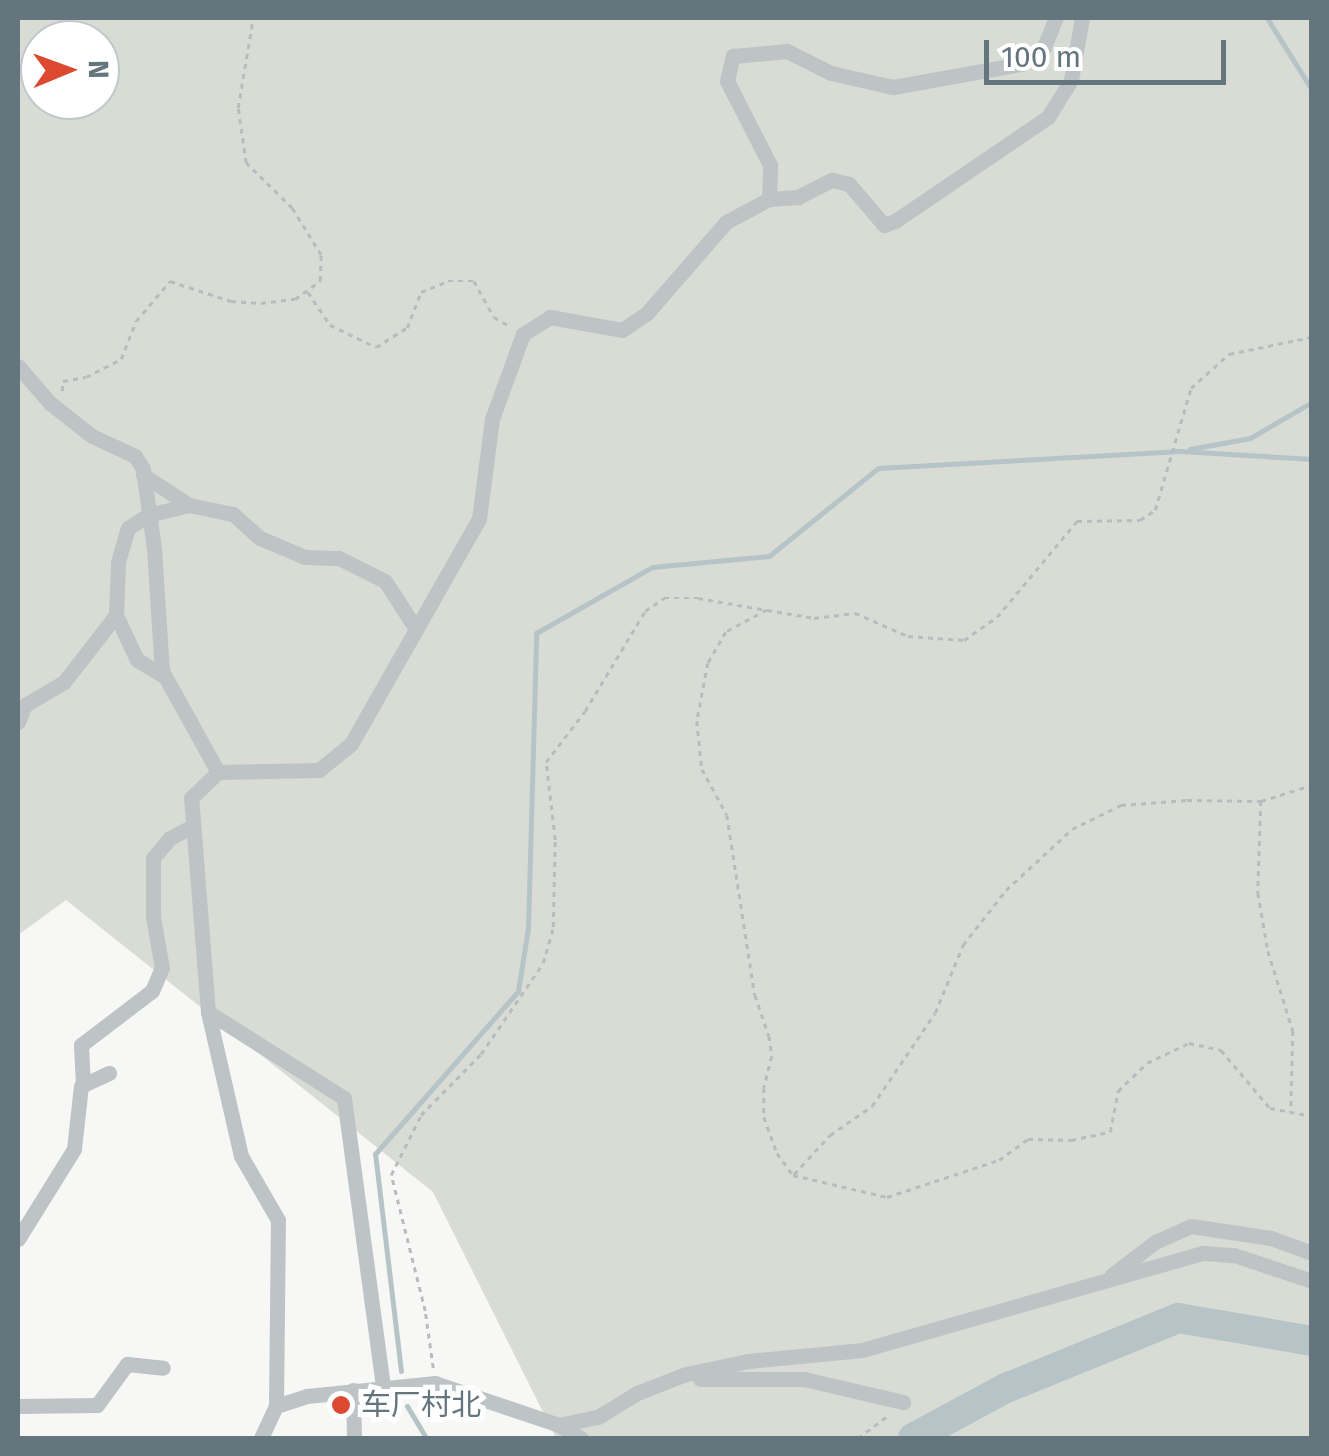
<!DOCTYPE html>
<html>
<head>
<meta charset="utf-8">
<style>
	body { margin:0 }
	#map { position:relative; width:1329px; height:1456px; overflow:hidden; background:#f7f7f5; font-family:"Fira Sans","Noto Sans SC",sans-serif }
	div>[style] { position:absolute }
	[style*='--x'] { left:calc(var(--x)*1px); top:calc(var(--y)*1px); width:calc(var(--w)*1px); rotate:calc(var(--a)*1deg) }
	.green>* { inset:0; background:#d8dcd4 }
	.stream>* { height:5px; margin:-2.5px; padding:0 2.5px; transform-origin:2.5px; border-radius:2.5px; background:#b6c4c7 }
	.river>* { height:30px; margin:-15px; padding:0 15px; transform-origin:15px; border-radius:15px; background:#b6c4c7 }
	.path>* { height:2.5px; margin-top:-1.25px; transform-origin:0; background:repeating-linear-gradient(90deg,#b9bcbe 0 5px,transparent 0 10px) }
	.minor>* { height:15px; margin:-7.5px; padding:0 7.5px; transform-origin:7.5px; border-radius:7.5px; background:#bec3c6 }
	.dots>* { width:28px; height:28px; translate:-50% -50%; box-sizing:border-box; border:5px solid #fff; border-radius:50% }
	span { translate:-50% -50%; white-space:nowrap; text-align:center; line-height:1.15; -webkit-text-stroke:10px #fff; paint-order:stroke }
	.poi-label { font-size:30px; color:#64757e }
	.left { translate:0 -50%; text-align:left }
	.frame { position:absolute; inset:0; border:20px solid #64757e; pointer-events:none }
	.north { position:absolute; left:20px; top:20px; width:100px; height:100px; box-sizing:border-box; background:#fff; border:2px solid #c1c8cb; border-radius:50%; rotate:89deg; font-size:28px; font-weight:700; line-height:40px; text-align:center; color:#64757e }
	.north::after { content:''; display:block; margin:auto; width:35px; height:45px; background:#dc4930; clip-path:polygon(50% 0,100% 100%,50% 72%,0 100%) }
	.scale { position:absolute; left:984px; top:40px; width:242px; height:45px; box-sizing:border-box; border:5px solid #64757e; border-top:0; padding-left:12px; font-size:30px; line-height:35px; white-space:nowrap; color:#64757e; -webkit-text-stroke:8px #fff; paint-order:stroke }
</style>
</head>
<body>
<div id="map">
	<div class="green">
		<i style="clip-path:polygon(evenodd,18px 18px,1311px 18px,1311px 1438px,556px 1438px,433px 1192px,66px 900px,18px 935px,18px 18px,40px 40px,100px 40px,100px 100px,40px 100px,40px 40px)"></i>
	</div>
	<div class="stream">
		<i style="--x:1267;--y:18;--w:85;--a:58"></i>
		<i style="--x:1190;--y:449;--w:61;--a:-10.4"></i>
		<i style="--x:1250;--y:438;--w:72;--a:-30.1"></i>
		<i style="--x:401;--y:1371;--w:219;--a:-96.8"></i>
		<i style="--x:375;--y:1154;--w:217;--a:-48.7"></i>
		<i style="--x:518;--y:991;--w:64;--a:-81"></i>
		<i style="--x:528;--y:928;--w:295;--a:-88.4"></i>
		<i style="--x:536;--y:633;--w:133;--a:-29.6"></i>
		<i style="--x:652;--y:567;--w:118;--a:-5.4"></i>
		<i style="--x:769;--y:556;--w:140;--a:-38.9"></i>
		<i style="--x:878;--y:468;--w:303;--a:-3.2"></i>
		<i style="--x:1181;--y:451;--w:131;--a:3.5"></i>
		<i style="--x:407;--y:1406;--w:37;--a:59"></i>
	</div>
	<div class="river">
		<i style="--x:913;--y:1438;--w:106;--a:-28.3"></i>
		<i style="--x:1006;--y:1388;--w:186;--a:-22.1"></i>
		<i style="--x:1178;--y:1318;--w:136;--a:9.7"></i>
	</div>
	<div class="path">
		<i style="--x:308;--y:292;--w:40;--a:56"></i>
		<i style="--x:330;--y:325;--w:51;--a:25.6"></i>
		<i style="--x:376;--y:347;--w:36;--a:-32"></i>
		<i style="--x:407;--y:328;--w:39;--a:-69"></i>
		<i style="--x:421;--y:292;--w:29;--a:-22"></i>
		<i style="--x:448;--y:281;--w:26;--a:0"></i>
		<i style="--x:474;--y:281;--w:41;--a:60.9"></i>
		<i style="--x:494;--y:317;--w:16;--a:30"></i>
		<i style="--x:62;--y:391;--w:10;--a:-84"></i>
		<i style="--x:63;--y:381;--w:23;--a:-10"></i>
		<i style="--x:86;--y:377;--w:39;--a:-27"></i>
		<i style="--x:121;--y:359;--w:41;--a:-68.5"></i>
		<i style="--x:136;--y:321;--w:52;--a:-49.6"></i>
		<i style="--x:170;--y:281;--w:64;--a:18.2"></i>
		<i style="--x:231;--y:301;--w:30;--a:4"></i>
		<i style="--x:261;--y:303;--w:34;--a:-7"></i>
		<i style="--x:295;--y:299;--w:31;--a:-36"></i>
		<i style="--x:320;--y:281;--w:26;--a:-88"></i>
		<i style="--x:321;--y:255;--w:55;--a:-121.7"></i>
		<i style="--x:292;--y:208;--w:64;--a:-135.6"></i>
		<i style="--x:246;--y:163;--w:56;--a:-98.3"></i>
		<i style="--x:238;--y:108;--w:91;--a:-80.5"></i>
		<i style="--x:767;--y:610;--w:47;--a:151.8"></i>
		<i style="--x:726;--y:632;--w:36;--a:120"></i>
		<i style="--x:708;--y:663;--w:59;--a:100.7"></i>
		<i style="--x:697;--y:721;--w:48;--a:84.1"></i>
		<i style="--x:702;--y:769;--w:52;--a:61.5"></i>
		<i style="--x:727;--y:815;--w:182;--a:81.2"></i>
		<i style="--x:755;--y:995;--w:43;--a:71.1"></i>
		<i style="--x:769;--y:1036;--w:20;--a:81"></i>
		<i style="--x:772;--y:1056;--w:33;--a:104"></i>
		<i style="--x:764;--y:1088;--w:29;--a:90"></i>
		<i style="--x:764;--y:1117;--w:38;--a:70"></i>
		<i style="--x:777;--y:1153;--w:27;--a:54"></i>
		<i style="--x:793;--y:1175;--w:97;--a:13.2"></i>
		<i style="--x:887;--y:1197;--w:118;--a:-18.3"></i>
		<i style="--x:999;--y:1160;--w:36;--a:-36"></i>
		<i style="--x:1028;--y:1139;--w:43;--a:1.3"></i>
		<i style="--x:1071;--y:1140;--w:40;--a:-12"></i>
		<i style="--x:1110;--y:1132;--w:42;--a:-79"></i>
		<i style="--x:1118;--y:1091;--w:40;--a:-44"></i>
		<i style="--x:1147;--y:1063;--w:47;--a:-25.5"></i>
		<i style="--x:1189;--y:1043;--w:33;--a:12"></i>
		<i style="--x:1221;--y:1050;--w:76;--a:49.8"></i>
		<i style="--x:1270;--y:1108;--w:43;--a:10.8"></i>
		<i style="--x:1261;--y:801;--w:92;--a:91.9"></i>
		<i style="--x:1258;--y:893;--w:59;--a:80.2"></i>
		<i style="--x:1268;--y:951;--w:84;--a:72.6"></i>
		<i style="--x:1293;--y:1031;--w:81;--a:91.4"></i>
		<i style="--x:794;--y:1174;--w:53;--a:-47.3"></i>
		<i style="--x:830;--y:1135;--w:51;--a:-34.6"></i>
		<i style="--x:872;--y:1106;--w:112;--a:-55.9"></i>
		<i style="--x:935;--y:1013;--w:74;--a:-67.6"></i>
		<i style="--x:963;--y:945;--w:70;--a:-52"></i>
		<i style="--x:1006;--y:890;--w:90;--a:-42.7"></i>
		<i style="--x:1072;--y:829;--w:55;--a:-26.1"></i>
		<i style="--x:1121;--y:805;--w:66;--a:-4.3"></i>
		<i style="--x:1187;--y:800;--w:74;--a:0.8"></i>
		<i style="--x:1261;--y:801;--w:53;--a:-17.4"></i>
		<i style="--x:433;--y:1368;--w:58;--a:-98"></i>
		<i style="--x:425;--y:1311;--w:140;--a:-104"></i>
		<i style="--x:391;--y:1175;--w:67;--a:-63.4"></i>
		<i style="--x:421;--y:1115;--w:86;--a:-45.5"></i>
		<i style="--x:481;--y:1054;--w:110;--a:-55.7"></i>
		<i style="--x:543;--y:963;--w:37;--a:-74"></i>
		<i style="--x:553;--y:927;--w:87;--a:-88.7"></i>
		<i style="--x:555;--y:840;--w:79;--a:-96.6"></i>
		<i style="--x:546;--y:762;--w:64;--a:-52.6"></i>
		<i style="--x:585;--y:711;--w:117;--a:-59"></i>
		<i style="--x:645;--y:611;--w:23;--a:-34"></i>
		<i style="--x:664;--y:598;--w:34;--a:0"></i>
		<i style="--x:698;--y:598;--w:118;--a:9.8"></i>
		<i style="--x:814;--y:618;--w:41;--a:-7"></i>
		<i style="--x:855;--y:613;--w:58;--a:23.5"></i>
		<i style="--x:908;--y:636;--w:56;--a:4.1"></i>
		<i style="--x:964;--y:640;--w:40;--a:-34.9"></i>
		<i style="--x:997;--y:617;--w:125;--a:-50.2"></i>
		<i style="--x:1077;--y:521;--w:63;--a:-0.9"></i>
		<i style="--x:1140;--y:520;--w:18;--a:-34"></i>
		<i style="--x:1155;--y:510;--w:127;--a:-73.6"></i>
		<i style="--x:1191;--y:388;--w:51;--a:-41.8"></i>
		<i style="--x:1229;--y:354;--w:85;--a:-11.6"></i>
		<i style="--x:858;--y:1438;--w:38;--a:-37"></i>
	</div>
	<div class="minor">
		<i style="--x:769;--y:199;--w:29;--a:-4"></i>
		<i style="--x:798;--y:197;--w:38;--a:-27"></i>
		<i style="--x:832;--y:180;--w:17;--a:13"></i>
		<i style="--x:849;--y:184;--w:54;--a:49.5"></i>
		<i style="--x:884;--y:225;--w:12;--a:-20"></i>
		<i style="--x:895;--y:221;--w:185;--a:-34.2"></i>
		<i style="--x:1048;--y:117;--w:44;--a:-58.1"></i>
		<i style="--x:1071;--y:80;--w:63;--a:-79.9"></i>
		<i style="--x:18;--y:366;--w:49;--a:49.1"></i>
		<i style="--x:50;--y:403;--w:53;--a:38.2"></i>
		<i style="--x:92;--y:436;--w:47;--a:24.9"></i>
		<i style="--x:135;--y:456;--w:15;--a:58"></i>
		<i style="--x:143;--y:469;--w:80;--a:82.1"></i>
		<i style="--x:154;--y:548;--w:123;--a:86.3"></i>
		<i style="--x:162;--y:671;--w:115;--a:61"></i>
		<i style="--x:143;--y:475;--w:55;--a:33.1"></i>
		<i style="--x:164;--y:676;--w:31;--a:-149"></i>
		<i style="--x:137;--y:660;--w:50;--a:-115"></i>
		<i style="--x:116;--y:615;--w:53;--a:-87.8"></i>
		<i style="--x:118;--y:562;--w:35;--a:-74"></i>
		<i style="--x:128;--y:528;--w:24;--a:-33"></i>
		<i style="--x:148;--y:515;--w:42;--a:-13.7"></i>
		<i style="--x:189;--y:505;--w:45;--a:11.6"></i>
		<i style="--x:233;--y:514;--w:36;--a:42"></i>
		<i style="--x:260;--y:538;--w:49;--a:22.9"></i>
		<i style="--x:305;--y:557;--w:34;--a:2"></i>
		<i style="--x:339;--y:558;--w:51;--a:26.6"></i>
		<i style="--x:385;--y:581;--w:57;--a:57.1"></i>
		<i style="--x:18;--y:722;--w:18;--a:-68"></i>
		<i style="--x:25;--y:705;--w:45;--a:-30.5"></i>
		<i style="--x:64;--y:682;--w:85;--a:-52.2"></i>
		<i style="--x:208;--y:1012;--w:161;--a:32.3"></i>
		<i style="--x:344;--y:1098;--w:292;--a:82.3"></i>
		<i style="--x:83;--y:1085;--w:40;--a:-92.9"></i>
		<i style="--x:81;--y:1045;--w:89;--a:-37.3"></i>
		<i style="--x:152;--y:991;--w:25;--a:-67"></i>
		<i style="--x:162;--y:968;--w:52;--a:-100"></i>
		<i style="--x:153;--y:917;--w:59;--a:-90"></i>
		<i style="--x:153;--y:858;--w:26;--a:-50"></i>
		<i style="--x:170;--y:838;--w:26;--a:-28"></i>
		<i style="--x:18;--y:1239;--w:106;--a:-58.1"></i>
		<i style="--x:74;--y:1149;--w:63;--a:-83.7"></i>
		<i style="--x:81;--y:1086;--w:31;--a:-25"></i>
		<i style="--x:1112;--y:1275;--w:54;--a:-37.5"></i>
		<i style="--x:1155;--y:1242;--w:39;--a:-24"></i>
		<i style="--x:1191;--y:1226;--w:81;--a:8.5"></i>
		<i style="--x:1271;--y:1238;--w:44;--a:20.1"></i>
		<i style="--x:700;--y:1379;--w:104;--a:0"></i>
		<i style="--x:804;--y:1379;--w:102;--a:13.1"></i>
		<i style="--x:353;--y:1390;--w:48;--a:88.8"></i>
		<i style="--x:18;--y:1406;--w:79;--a:-0.7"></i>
		<i style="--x:97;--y:1405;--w:51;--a:-53.8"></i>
		<i style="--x:127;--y:1364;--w:36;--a:6"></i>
		<i style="--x:276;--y:1406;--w:186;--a:-89.4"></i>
		<i style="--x:278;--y:1220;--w:74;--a:-120"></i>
		<i style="--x:241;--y:1156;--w:148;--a:-102.9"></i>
		<i style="--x:208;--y:1012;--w:215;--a:-94.5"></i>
		<i style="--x:191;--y:798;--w:37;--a:-44"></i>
		<i style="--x:218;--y:772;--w:101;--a:-1.1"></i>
		<i style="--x:319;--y:770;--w:41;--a:-39.1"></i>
		<i style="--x:351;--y:744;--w:259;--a:-60.4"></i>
		<i style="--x:479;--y:519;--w:101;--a:-82.6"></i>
		<i style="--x:492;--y:419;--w:90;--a:-70"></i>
		<i style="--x:523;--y:334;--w:32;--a:-32"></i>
		<i style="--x:550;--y:317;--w:73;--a:10.2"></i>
		<i style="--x:622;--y:330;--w:30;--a:-34"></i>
		<i style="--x:647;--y:313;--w:121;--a:-49"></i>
		<i style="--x:726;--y:222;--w:49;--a:-28.1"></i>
		<i style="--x:769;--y:199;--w:34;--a:-88"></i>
		<i style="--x:770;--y:165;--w:94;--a:-117.1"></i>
		<i style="--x:727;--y:81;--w:26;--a:-77"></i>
		<i style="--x:733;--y:56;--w:54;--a:-5.3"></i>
		<i style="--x:787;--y:51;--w:49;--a:26.6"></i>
		<i style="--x:831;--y:73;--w:64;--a:12.7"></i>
		<i style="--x:893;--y:87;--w:130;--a:-10.2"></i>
		<i style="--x:1021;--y:64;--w:29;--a:-36"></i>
		<i style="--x:1044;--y:47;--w:31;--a:-68"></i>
		<i style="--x:559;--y:1425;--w:40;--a:-12"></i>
		<i style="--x:598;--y:1417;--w:46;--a:-31.6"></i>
		<i style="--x:637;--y:1393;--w:53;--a:-21.2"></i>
		<i style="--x:686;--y:1374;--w:63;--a:-11.8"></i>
		<i style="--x:748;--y:1361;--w:115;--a:-5.5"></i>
		<i style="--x:862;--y:1350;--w:355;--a:-15.9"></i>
		<i style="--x:1203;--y:1253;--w:31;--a:4"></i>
		<i style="--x:1234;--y:1255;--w:82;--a:18.4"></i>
		<i style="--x:261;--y:1438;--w:35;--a:-65"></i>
		<i style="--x:276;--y:1406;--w:33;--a:-18"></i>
		<i style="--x:307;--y:1396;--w:129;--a:-5.8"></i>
		<i style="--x:435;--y:1383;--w:131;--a:18.7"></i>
		<i style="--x:559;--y:1425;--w:26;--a:31"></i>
	</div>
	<div class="dots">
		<i style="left:341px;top:1405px;background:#dc4930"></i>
	</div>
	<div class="poi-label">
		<span class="left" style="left:361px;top:1405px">车厂村北</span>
	</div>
	<div class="frame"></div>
	<div class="north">N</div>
	<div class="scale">100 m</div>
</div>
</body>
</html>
